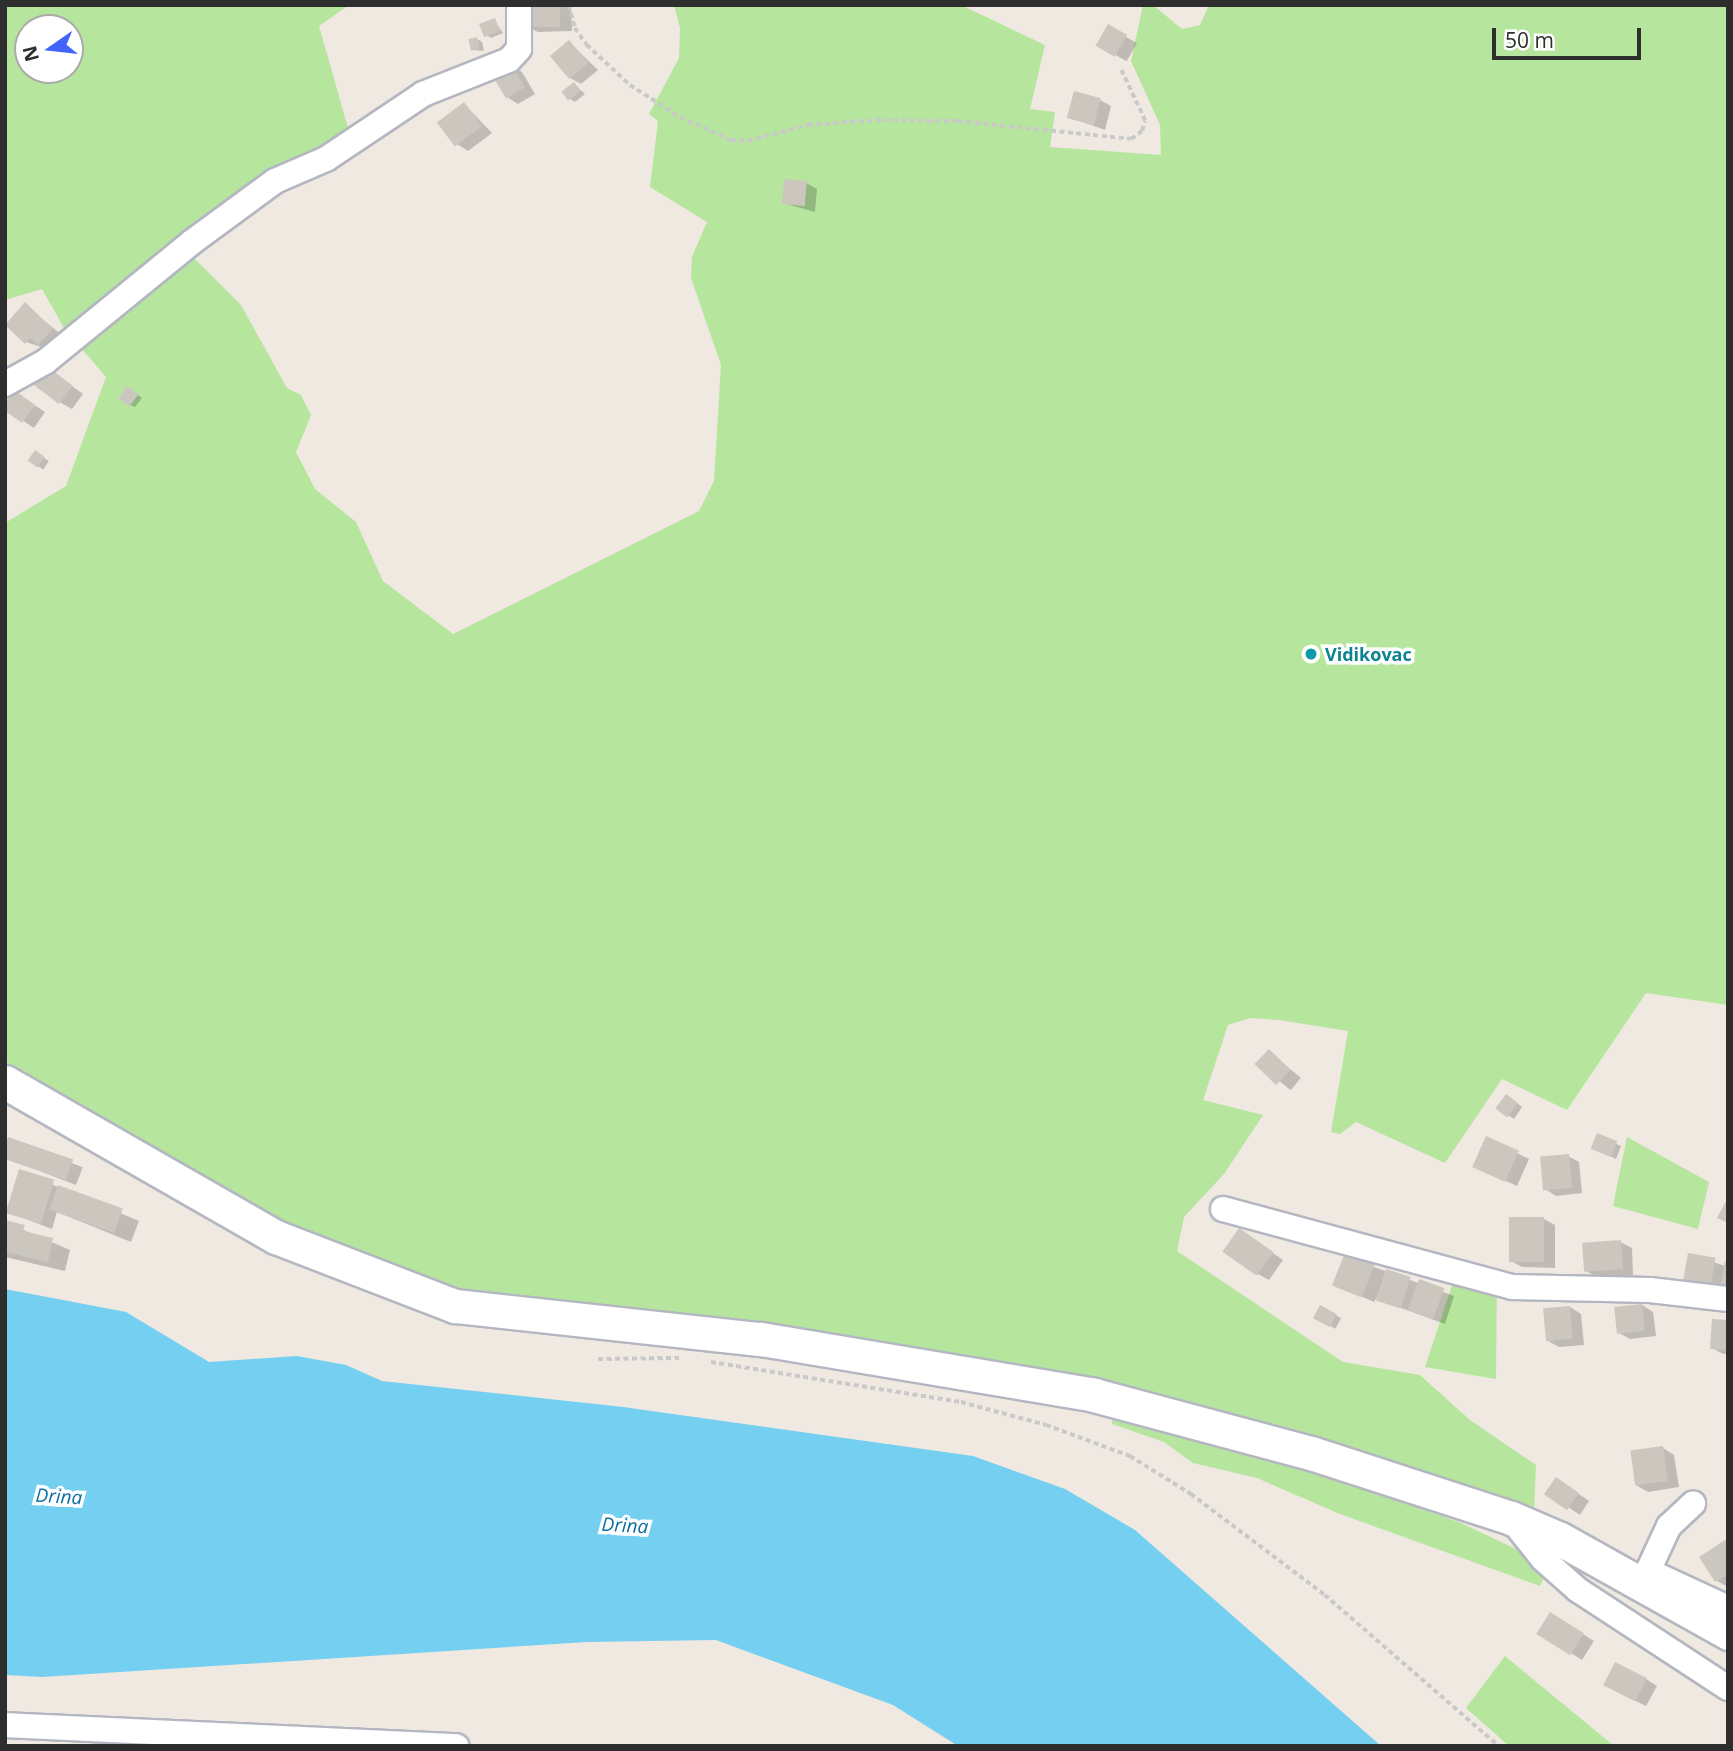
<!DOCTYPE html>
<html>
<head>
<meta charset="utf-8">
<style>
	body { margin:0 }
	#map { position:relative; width:1733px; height:1751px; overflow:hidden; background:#efe9e1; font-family:"Open Sans",sans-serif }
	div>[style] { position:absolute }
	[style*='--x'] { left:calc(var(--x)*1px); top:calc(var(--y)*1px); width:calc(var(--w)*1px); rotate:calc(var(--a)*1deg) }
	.green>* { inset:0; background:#b6e59e }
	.water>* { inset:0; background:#75cff0 }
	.shadow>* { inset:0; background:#0003; transform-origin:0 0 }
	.building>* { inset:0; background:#cbc7bf; transform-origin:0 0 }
	.path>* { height:3.5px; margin-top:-1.75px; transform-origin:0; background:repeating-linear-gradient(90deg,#c9c9c9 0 5px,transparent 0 8.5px) }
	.roads { filter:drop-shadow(2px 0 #b4b7c1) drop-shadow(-2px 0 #b4b7c1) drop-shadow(0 2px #b4b7c1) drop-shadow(0 -2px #b4b7c1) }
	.street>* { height:24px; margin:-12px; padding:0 12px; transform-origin:12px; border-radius:12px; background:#fff }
	.secondary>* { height:33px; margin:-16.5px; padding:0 16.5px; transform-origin:16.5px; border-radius:16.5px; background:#fff }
	.dots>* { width:19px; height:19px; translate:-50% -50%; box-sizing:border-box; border:4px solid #fff; border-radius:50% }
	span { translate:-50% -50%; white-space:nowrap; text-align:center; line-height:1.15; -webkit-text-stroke:7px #fff; paint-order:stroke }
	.culture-label { font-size:18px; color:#0d838f; font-weight:700 }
	.left { translate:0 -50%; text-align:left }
	.water-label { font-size:19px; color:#0d6fa3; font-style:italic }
	.frame { position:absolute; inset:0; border:7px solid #2e2e2e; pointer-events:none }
	.north { position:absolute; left:14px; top:14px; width:70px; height:70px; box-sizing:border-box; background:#fff; border:2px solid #ababab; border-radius:50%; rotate:256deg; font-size:19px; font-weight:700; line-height:28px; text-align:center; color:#2e2e2e }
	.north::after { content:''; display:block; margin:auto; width:24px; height:32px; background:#4264fb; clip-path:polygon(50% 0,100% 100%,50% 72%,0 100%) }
	.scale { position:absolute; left:1492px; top:28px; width:149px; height:32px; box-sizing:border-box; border:4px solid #2e2e2e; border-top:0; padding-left:9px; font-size:21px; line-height:24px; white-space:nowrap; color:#2e2e2e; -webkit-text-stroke:5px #fff; paint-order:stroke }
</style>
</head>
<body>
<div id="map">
	<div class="green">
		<i style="clip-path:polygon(evenodd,5px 5px,349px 5px,319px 26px,354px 149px,306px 174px,190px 254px,241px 305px,287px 388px,301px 395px,311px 415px,296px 452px,315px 489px,356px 522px,383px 581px,453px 634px,699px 511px,714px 481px,721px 365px,691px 278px,692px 257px,707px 222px,650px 187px,658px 121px,649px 114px,679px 58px,680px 28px,674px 5px,961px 5px,1045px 45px,1030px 109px,1055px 112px,1050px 147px,1161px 155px,1160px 125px,1131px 61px,1143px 5px,1153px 5px,1182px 29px,1200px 25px,1209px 5px,1728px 5px,1728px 1005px,1646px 993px,1567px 1110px,1502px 1079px,1445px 1163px,1356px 1122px,1340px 1134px,1331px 1132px,1348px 1031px,1279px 1020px,1250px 1018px,1228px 1025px,1203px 1100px,1263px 1115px,1224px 1174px,1184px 1217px,1177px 1251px,1343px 1362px,1420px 1375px,1470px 1420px,1536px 1465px,1534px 1512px,1102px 1381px,455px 1293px,278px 1218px,5px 1061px,5px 523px,66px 486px,106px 377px,64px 328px,42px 289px,5px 300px,5px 5px,28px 28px,70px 28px,70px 70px,28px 70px,28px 28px)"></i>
		<i style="clip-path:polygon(1627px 1137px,1709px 1182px,1698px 1229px,1613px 1206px)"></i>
		<i style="clip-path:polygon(1458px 1267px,1497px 1276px,1496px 1379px,1425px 1367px)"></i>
		<i style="clip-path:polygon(1113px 1413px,1307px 1467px,1461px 1523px,1516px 1549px,1545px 1575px,1540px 1586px,1340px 1514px,1257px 1478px,1193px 1463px,1164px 1442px,1112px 1424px)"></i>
		<i style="clip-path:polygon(1505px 1656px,1614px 1746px,1509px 1746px,1466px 1708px)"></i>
	</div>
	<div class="water">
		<i style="clip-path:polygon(5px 1289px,126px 1312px,209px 1362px,297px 1356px,346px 1365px,382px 1381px,623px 1407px,973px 1456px,1065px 1489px,1135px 1530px,1381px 1746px,958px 1746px,893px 1705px,716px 1640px,587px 1642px,42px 1677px,5px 1675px)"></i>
	</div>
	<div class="shadow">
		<i style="clip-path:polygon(525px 5px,571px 5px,572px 31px,538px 32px,526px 26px)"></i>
		<i style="clip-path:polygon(494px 20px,503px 33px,491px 38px,486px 35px)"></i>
		<i style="left:1108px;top:27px;width:33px;height:21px;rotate:29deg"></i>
		<i style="clip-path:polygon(477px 39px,482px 42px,484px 51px,473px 50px)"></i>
		<i style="clip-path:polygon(569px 42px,598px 70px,581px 84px,570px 78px)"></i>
		<i style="clip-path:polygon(511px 66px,522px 72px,535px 94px,518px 104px,507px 97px)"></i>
		<i style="clip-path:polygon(574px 84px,585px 94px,575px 102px,570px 99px)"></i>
		<i style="clip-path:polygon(1100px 100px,1111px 106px,1105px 130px,1069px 117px)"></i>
		<i style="clip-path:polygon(464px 104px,492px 133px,468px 151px,457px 144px)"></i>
		<i style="clip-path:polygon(806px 183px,817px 189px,815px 212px,783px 203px)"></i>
		<i style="clip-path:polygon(25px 305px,63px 336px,50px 350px,26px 342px)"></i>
		<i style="clip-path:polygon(44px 366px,83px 394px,72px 409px,61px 403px)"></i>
		<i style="clip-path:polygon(10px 389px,45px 412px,34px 428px,5px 409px)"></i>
		<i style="clip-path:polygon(132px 391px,142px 398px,135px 407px,130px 405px)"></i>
		<i style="left:36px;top:453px;width:15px;height:10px;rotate:32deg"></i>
		<i style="left:1269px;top:1052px;width:41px;height:16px;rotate:39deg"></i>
		<i style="clip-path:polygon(1512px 1099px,1522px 1107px,1514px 1119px,1498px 1109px)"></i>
		<i style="clip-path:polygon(1598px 1136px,1621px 1146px,1616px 1159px,1598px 1151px)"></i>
		<i style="clip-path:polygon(1487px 1138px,1529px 1159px,1517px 1186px,1486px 1172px)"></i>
		<i style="left:9px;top:1139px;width:79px;height:19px;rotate:21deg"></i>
		<i style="clip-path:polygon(1568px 1156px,1579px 1162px,1582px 1193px,1556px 1196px,1545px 1189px)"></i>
		<i style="clip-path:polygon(20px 1171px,139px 1221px,131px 1242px,57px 1212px,52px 1229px,7px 1212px)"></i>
		<i style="clip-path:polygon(1544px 1219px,1555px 1225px,1555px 1268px,1522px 1267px,1511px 1261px)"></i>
		<i style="clip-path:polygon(5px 1222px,70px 1250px,65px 1271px,5px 1257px)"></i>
		<i style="clip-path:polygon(1250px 1237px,1283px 1260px,1269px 1280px,1258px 1274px)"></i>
		<i style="clip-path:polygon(1620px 1242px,1632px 1248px,1633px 1275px,1597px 1277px,1586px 1271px)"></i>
		<i style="clip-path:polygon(1689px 1255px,1726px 1266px,1728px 1294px,1694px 1290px)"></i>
		<i style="clip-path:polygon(1374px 1267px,1454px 1296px,1445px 1324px,1379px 1300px,1384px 1285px,1374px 1302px,1334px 1284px)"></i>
		<i style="clip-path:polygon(1642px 1305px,1653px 1312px,1656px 1336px,1630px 1339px,1619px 1333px)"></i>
		<i style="left:1321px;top:1307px;width:23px;height:12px;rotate:29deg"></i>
		<i style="clip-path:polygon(1570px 1307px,1581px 1314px,1584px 1345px,1559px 1347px,1548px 1341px)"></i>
		<i style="clip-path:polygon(1728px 1322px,1728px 1354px,1723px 1354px,1712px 1348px)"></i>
		<i style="clip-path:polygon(1663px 1448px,1674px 1455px,1679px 1487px,1648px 1492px,1636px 1485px)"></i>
		<i style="clip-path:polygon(1567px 1486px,1589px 1501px,1580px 1515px,1547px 1493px)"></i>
		<i style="clip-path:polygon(1728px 1540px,1728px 1587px,1717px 1581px)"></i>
		<i style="clip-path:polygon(1562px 1621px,1594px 1641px,1582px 1660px,1539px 1633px)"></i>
		<i style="clip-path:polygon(1646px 1679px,1657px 1686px,1646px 1706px,1617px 1691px)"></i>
	</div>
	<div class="building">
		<i style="left:524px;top:5px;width:36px;height:22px"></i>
		<i style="left:495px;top:18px;width:14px;height:17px;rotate:69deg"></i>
		<i style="left:1108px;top:24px;width:22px;height:25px;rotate:30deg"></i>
		<i style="left:477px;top:37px;width:12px;height:9px;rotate:76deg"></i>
		<i style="left:569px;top:40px;width:30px;height:25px;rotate:50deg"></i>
		<i style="left:511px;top:64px;width:27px;height:22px;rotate:59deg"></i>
		<i style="left:574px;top:82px;width:11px;height:16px;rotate:52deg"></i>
		<i style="left:1074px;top:91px;width:28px;height:28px;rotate:15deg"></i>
		<i style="left:464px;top:102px;width:30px;height:34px;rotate:53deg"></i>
		<i style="left:784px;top:179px;width:23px;height:25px;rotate:5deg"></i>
		<i style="clip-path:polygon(25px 302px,53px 329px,38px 345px,30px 338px,25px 344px,5px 325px)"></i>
		<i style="left:44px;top:364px;width:36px;height:23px;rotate:37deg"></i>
		<i style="left:127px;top:386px;width:14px;height:15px;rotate:36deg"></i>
		<i style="clip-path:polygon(10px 387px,35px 405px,22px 423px,5px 411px)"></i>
		<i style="left:35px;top:450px;width:12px;height:13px;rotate:35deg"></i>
		<i style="left:1269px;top:1049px;width:30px;height:21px;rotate:44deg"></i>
		<i style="left:1506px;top:1094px;width:15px;height:18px;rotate:37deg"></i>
		<i style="left:1597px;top:1133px;width:22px;height:17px;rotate:22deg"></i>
		<i style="left:1486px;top:1136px;width:36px;height:34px;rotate:24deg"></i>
		<i style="left:8px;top:1137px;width:69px;height:22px;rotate:19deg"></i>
		<i style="left:1569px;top:1154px;width:34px;height:29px;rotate:85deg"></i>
		<i style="left:19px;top:1169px;width:37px;height:46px;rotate:17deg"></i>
		<i style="left:58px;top:1185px;width:69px;height:26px;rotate:20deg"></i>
		<i style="clip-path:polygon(1728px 1197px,1728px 1223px,1717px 1218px)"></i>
		<i style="left:1509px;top:1217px;width:35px;height:45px"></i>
		<i style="clip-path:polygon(5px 1220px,25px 1225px,23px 1231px,53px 1238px,48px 1262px,5px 1252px)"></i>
		<i style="left:1239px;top:1228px;width:42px;height:29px;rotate:35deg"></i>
		<i style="left:1621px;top:1240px;width:29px;height:39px;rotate:86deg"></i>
		<i style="left:1345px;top:1253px;width:32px;height:35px;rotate:22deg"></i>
		<i style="left:1688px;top:1253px;width:28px;height:33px;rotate:10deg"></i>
		<i style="clip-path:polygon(1725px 1261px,1728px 1262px,1728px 1293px,1719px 1291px)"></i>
		<i style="left:1386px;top:1269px;width:26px;height:33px;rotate:18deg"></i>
		<i style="left:1419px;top:1279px;width:27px;height:33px;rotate:20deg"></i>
		<i style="left:1642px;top:1304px;width:27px;height:28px;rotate:84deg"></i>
		<i style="left:1320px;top:1305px;width:19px;height:15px;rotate:28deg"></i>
		<i style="left:1570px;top:1306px;width:33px;height:27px;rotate:85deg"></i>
		<i style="left:1712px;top:1319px;width:16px;height:30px;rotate:4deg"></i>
		<i style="left:1663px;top:1446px;width:35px;height:33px;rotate:82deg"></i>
		<i style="left:1556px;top:1477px;width:28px;height:21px;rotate:35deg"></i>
		<i style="clip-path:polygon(1728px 1538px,1728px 1574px,1715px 1582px,1699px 1557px)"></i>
		<i style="left:1550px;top:1612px;width:40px;height:26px;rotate:32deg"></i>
		<i style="left:1615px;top:1662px;width:36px;height:26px;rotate:27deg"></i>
	</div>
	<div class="path">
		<i style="--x:569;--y:5;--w:24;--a:75"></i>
		<i style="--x:575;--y:28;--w:21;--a:55"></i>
		<i style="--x:587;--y:45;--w:59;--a:42.9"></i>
		<i style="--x:630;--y:85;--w:59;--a:32.6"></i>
		<i style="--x:680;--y:117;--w:56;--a:24.3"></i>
		<i style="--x:731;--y:140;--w:17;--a:3"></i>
		<i style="--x:748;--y:141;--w:62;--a:-14.9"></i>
		<i style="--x:808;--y:125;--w:68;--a:-4.2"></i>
		<i style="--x:876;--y:120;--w:82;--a:0.7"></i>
		<i style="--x:958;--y:121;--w:174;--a:5.9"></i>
		<i style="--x:1131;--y:139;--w:14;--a:-36"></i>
		<i style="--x:1142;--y:131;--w:10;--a:-73"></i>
		<i style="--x:1145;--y:121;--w:56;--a:-115.2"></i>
		<i style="--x:598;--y:1359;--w:81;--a:-0.7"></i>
		<i style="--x:711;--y:1362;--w:253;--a:9.1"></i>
		<i style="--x:961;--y:1402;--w:88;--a:15.1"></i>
		<i style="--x:1046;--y:1425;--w:90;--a:20.3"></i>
		<i style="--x:1130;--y:1456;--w:72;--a:31.9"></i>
		<i style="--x:1191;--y:1494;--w:168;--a:37"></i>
		<i style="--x:1325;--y:1595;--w:230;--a:41"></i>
	</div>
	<div class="roads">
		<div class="street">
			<i style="--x:5;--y:384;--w:46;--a:-28.8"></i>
			<i style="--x:45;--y:362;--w:190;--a:-39.2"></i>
			<i style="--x:192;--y:242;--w:103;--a:-36.3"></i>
			<i style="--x:275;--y:181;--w:56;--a:-23.3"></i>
			<i style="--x:326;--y:159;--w:117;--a:-33.8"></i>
			<i style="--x:423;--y:94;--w:92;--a:-21.6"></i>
			<i style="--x:509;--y:60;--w:15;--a:-48"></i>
			<i style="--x:519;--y:49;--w:44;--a:-90"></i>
			<i style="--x:1223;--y:1209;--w:299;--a:15.1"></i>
			<i style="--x:1512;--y:1287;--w:138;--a:1.2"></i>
			<i style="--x:1650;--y:1290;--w:79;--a:6.6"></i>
			<i style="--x:1511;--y:1519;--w:51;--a:51.3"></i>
			<i style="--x:1543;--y:1559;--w:47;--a:41.5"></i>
			<i style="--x:1578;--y:1590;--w:179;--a:33.2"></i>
			<i style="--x:1648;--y:1571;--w:50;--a:-65"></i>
			<i style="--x:1669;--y:1526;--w:33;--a:-43"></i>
			<i style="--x:1640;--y:1585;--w:16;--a:-60"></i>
			<i style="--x:1648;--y:1571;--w:88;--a:24.8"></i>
			<i style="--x:5;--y:1725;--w:452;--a:2.7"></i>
		</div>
		<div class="secondary">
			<i style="--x:5;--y:1082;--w:312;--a:29.8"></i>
			<i style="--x:276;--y:1237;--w:192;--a:21.1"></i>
			<i style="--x:455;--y:1306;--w:308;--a:6.2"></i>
			<i style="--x:761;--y:1339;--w:338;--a:9.5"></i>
			<i style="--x:1094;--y:1395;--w:225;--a:15"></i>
			<i style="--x:1311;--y:1453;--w:210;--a:18"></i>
			<i style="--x:1511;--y:1518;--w:53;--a:23.2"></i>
			<i style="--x:1560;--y:1539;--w:193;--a:29.2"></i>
		</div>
	</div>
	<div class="dots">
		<i style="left:1311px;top:654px;background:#0f9aa8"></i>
	</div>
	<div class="culture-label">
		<span class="left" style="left:1325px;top:654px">Vidikovac</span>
	</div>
	<div class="water-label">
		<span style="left:59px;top:1497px;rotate:3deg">Drina</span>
		<span style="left:625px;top:1526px;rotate:3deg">Drina</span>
	</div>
	<div class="frame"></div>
	<div class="north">N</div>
	<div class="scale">50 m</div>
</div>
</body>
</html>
